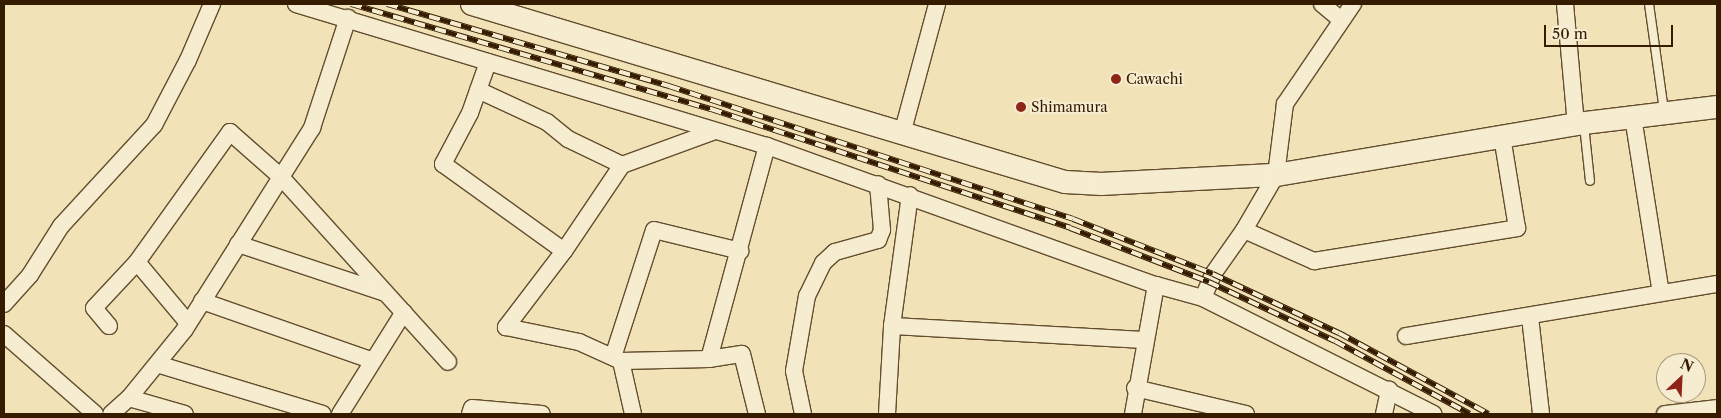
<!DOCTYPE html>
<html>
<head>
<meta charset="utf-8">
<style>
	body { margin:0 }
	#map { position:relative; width:1721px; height:418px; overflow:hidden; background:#f1e3b7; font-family:"Libre Caslon Text",serif }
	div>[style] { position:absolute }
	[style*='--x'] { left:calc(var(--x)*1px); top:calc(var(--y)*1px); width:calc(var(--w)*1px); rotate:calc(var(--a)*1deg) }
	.roads { filter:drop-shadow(1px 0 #644d2e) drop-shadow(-1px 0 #644d2e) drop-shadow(0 1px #644d2e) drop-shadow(0 -1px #644d2e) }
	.lane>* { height:8px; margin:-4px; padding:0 4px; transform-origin:4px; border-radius:4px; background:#f6edd0 }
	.street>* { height:16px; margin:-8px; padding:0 8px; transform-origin:8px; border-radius:8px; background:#f6edd0 }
	.secondary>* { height:22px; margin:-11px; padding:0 11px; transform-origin:11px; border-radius:11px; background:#f6edd0 }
	.rail>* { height:5.5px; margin-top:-2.75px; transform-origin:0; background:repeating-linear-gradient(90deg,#f6edd0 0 11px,#351b00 0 22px); box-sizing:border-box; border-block:1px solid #351b00 }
	.dots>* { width:14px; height:14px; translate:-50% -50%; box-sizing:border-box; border:2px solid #f6edd0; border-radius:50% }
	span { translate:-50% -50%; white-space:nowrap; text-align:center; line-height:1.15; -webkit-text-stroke:4px #f6edd0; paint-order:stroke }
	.poi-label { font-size:14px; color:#351b00 }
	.left { translate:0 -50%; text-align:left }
	.frame { position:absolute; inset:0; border:5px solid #351b00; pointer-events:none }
	.north { position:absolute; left:1656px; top:353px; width:50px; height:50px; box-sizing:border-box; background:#f6edd0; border:1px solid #a9997d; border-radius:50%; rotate:25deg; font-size:14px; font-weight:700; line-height:20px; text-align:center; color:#351b00 }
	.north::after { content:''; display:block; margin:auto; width:18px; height:22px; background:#8f2418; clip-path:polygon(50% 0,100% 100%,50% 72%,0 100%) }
	.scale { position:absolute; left:1544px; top:25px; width:129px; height:22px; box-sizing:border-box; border:2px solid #351b00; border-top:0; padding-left:6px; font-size:15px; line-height:18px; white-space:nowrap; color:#351b00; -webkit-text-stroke:4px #f6edd0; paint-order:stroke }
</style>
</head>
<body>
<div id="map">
	<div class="roads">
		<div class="lane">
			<i style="--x:1649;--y:4;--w:108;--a:82"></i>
			<i style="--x:1584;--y:125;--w:56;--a:83.9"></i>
		</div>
		<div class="street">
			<i style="--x:296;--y:4;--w:492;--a:16.8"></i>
			<i style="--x:767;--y:146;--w:413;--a:19.7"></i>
			<i style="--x:1156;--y:285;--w:49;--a:15.5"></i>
			<i style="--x:1203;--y:298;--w:258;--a:26.7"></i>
			<i style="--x:1322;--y:4;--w:25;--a:40"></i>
			<i style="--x:1565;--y:4;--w:121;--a:84.8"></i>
			<i style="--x:488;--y:62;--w:54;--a:109.4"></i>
			<i style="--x:470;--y:113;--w:58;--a:117.9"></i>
			<i style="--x:443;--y:164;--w:149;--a:35.7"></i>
			<i style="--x:564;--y:251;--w:96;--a:127.3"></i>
			<i style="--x:506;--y:327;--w:75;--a:11.6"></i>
			<i style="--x:579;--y:342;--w:46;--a:24.3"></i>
			<i style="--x:621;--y:361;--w:88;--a:-1.3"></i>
			<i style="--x:709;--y:359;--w:221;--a:-74.8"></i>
			<i style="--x:478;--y:90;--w:76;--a:24.9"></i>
			<i style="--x:547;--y:122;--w:27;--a:39"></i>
			<i style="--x:568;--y:139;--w:60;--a:25.7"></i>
			<i style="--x:1633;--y:117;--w:178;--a:81"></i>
			<i style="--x:902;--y:134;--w:135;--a:-74.9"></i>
			<i style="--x:1244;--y:230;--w:77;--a:23.9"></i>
			<i style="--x:1314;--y:261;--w:206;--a:-9.2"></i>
			<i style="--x:1517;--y:228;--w:93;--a:-99.3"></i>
			<i style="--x:238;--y:244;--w:155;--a:18.4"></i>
			<i style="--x:564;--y:251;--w:104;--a:-56"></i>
			<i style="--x:622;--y:165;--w:99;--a:-20.1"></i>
			<i style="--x:137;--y:262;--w:80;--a:50.1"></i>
			<i style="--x:1203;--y:298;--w:26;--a:-67"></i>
			<i style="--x:1213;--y:274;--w:54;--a:-54.8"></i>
			<i style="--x:1244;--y:230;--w:64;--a:-59.8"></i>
			<i style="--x:1276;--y:175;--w:72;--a:-82.8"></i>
			<i style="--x:1285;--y:104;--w:121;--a:-55.8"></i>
			<i style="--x:202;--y:301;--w:181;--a:19.3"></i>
			<i style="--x:4;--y:304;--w:39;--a:-48"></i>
			<i style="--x:30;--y:275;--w:58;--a:-57.7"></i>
			<i style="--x:61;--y:226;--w:137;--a:-47.4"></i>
			<i style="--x:154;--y:125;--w:73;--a:-62.4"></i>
			<i style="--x:188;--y:60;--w:61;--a:-66.8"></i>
			<i style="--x:1530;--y:317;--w:98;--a:83.5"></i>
			<i style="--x:109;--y:326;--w:23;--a:-130"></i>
			<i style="--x:94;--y:308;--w:63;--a:-46.9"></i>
			<i style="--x:137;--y:262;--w:160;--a:-54.4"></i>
			<i style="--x:230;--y:132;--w:68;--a:41.4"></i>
			<i style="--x:281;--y:177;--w:249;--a:47.9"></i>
			<i style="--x:892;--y:326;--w:253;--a:3.2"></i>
			<i style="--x:4;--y:334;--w:121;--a:41.3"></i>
			<i style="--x:1406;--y:336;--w:315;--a:-9.5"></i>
			<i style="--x:613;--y:357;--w:133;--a:-72.1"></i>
			<i style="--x:654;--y:230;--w:89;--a:13.7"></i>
			<i style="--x:709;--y:359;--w:33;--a:-9"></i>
			<i style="--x:742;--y:354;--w:62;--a:76"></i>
			<i style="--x:621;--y:361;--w:54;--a:77.2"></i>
			<i style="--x:157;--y:364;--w:173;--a:16.8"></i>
			<i style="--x:1135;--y:388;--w:114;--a:13.2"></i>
			<i style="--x:129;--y:398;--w:58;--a:15.9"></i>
			<i style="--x:111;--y:414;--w:24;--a:-42"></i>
			<i style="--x:129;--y:398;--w:89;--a:-50.9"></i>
			<i style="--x:185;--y:329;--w:238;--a:-57.7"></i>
			<i style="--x:312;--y:128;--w:116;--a:-71.9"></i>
			<i style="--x:340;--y:414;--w:120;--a:-57.9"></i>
			<i style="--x:470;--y:414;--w:6;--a:-72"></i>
			<i style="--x:472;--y:408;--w:70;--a:4.9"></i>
			<i style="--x:803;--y:414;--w:44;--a:-101.8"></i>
			<i style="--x:794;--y:371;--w:76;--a:-80.2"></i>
			<i style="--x:807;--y:296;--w:37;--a:-64"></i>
			<i style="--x:823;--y:263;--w:16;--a:-43"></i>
			<i style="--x:835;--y:252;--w:45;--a:-15.6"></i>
			<i style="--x:878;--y:240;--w:11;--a:-68"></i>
			<i style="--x:882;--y:230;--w:46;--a:-95"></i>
			<i style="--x:887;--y:414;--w:88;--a:-86.7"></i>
			<i style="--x:892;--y:326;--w:132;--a:-82.2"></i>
			<i style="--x:1133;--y:414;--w:131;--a:-79.9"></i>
			<i style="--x:1384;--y:414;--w:25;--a:-78"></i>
			<i style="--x:1665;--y:414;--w:52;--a:-6.6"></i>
		</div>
		<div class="secondary">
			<i style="--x:472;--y:4;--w:619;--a:16.71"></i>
			<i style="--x:1065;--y:182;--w:37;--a:3"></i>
			<i style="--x:1102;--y:184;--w:174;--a:-3"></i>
			<i style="--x:1276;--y:175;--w:304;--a:-9.6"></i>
			<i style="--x:1576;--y:124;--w:142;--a:-6.9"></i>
		</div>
	</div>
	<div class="rail">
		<i style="--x:351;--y:4;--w:375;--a:16.3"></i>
		<i style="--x:711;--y:109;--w:378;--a:18.3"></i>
		<i style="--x:1070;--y:228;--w:149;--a:21.2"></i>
		<i style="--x:1209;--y:282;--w:139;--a:25.1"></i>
		<i style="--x:1335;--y:341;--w:153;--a:28.4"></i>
		<i style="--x:387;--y:4;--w:294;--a:16.2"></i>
		<i style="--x:669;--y:86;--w:425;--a:18.2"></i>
		<i style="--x:1073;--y:219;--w:150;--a:21.4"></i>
		<i style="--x:1213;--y:274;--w:139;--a:25.1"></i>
		<i style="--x:1339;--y:333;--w:170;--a:28.4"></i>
	</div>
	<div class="dots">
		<i style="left:1116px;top:79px;background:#8f2418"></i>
		<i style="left:1021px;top:107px;background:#8f2418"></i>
	</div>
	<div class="poi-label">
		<span class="left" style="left:1126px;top:79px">Cawachi</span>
		<span class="left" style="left:1031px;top:107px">Shimamura</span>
	</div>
	<div class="frame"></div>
	<div class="north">N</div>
	<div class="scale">50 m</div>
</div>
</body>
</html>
